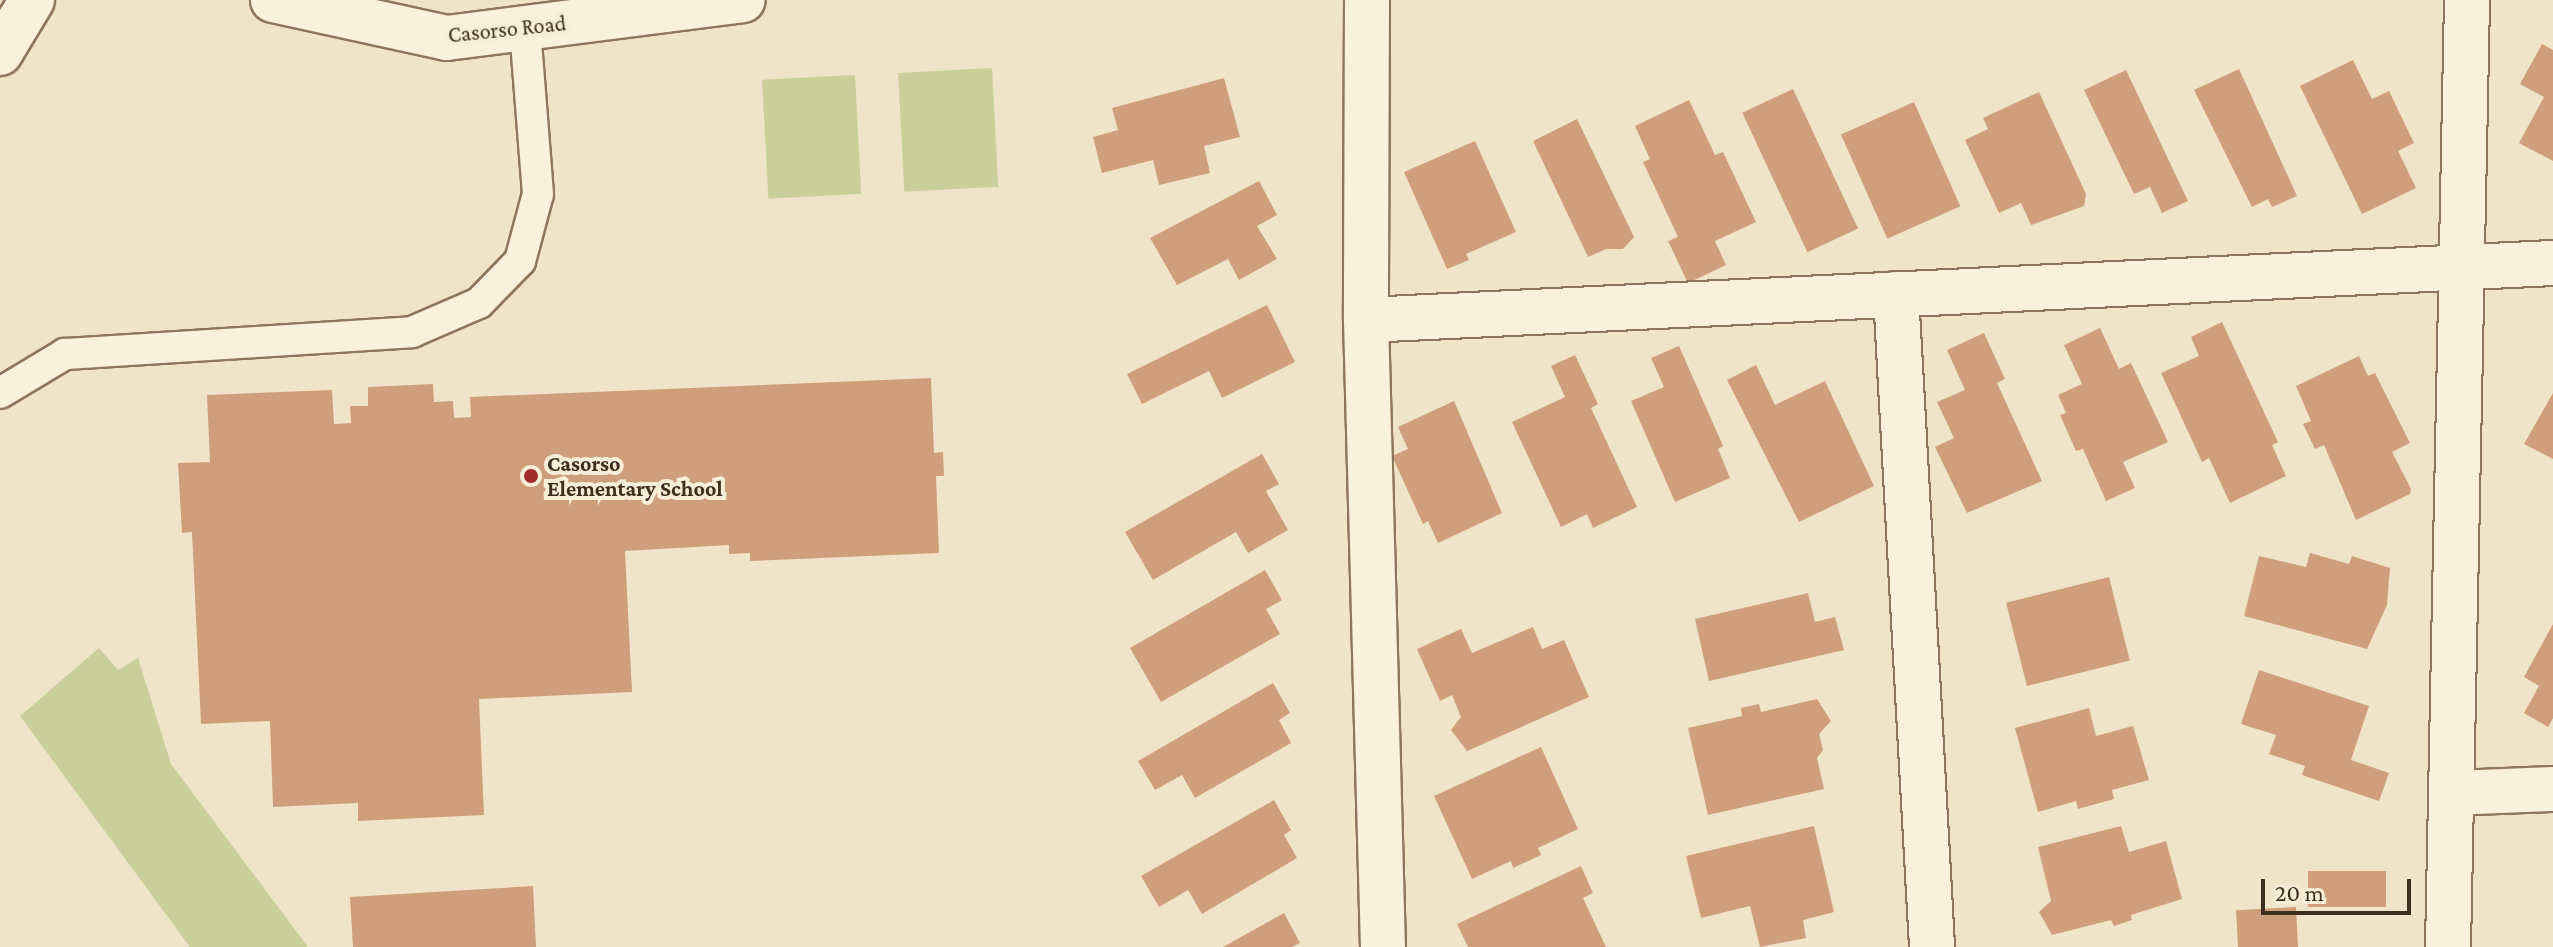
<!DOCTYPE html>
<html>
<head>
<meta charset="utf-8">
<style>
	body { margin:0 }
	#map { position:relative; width:2553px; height:947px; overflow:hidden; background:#f0e4c8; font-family:"Crimson Pro",serif }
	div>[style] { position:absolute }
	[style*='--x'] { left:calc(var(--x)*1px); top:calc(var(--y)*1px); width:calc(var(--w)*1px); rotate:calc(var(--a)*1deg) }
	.green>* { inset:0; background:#c9cf9b; transform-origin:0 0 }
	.building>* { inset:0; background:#cf9f7d; transform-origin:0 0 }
	.roads { filter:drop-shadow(2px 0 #8d765c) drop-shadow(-2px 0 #8d765c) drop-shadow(0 2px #8d765c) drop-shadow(0 -2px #8d765c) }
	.service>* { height:30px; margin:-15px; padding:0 15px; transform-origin:15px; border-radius:15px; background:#faf1dc }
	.minor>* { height:44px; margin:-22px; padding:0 22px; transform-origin:22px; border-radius:22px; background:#faf1dc }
	.tertiary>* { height:44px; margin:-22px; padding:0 22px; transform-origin:22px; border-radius:22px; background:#faf1dc }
	.dots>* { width:22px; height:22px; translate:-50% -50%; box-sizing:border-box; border:4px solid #f7eed8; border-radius:50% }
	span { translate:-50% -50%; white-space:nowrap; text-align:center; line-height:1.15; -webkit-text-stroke:8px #f7eed8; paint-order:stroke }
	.street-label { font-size:22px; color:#3d2e20 }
	.poi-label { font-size:22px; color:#3d2e20; font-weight:700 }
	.left { translate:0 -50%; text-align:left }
	.scale { position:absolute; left:2261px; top:879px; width:150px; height:36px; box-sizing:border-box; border:4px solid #3d2e20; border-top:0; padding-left:10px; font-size:24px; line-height:28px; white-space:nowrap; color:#3d2e20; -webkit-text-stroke:6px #f7eed8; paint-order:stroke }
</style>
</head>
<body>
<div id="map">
	<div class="green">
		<i style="left:992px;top:68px;width:119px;height:94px;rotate:87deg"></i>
		<i style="left:855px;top:75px;width:119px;height:93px;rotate:87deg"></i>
		<i style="clip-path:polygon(99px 648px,118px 670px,138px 658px,171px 764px,308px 947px,190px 947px,20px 716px)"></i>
	</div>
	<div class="building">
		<i style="clip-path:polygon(2542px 44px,2553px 50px,2553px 161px,2519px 143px,2544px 97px,2520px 84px)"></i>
		<i style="clip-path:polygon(2353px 60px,2372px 99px,2389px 91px,2414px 143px,2398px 151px,2416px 188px,2362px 214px,2300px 86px)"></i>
		<i style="clip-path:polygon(2239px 69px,2297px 196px,2272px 207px,2268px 199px,2252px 207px,2194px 90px)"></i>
		<i style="clip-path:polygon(2126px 70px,2188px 201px,2162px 213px,2150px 187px,2134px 194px,2084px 90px)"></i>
		<i style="clip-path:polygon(1224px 78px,1240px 137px,1204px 146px,1210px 173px,1159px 185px,1153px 160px,1102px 173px,1093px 137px,1118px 130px,1112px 108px)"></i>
		<i style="left:1793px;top:89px;width:154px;height:56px;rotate:65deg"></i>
		<i style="clip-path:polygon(2039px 92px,2086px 194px,2084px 206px,2031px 225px,2021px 203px,1999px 213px,1965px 140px,1988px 129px,1983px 118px)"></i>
		<i style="clip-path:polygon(1689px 100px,1715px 155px,1723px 152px,1756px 222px,1715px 241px,1726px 265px,1688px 283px,1668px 241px,1678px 237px,1643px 162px,1650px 159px,1635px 126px)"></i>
		<i style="left:1914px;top:102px;width:114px;height:80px;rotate:66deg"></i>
		<i style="clip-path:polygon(1577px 119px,1634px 237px,1623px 249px,1606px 249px,1588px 257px,1533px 141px)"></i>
		<i style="clip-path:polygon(1475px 141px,1516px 232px,1466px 254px,1469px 260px,1447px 269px,1404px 172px)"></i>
		<i style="clip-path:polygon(1259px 181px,1277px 215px,1257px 226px,1277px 259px,1239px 280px,1228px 259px,1177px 285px,1150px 238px)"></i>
		<i style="clip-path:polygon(1267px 305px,1295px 362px,1222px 398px,1209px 371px,1142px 404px,1127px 374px)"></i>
		<i style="clip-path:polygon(2222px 322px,2278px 442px,2272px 445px,2286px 476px,2230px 503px,2209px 458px,2202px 462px,2161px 373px,2199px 356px,2191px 337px)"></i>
		<i style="clip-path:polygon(2100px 328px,2119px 369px,2131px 363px,2168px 442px,2123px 462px,2135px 488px,2106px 501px,2083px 449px,2076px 451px,2060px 415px,2066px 413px,2058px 395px,2082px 384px,2064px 345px)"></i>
		<i style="clip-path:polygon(1984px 333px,2005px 379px,1997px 383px,2042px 481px,1967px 513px,1935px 447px,1954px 438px,1937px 402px,1965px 390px,1947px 350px)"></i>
		<i style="clip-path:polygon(1679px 346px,1723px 446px,1718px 449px,1730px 478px,1675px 502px,1631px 401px,1664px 387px,1651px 358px)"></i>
		<i style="clip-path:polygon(1575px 355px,1598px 404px,1591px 408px,1637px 507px,1593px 528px,1587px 514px,1561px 527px,1512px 422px,1565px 397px,1551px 366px)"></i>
		<i style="clip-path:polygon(2359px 356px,2368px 376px,2375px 373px,2410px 443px,2392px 452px,2411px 489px,2410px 494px,2356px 520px,2324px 445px,2315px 449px,2303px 424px,2311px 421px,2296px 386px)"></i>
		<i style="clip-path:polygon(1756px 365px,1775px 405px,1825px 381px,1874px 486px,1799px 522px,1727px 380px)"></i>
		<i style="clip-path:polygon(931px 378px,934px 453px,943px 452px,944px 476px,936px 476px,939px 553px,750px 561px,750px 553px,729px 554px,729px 545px,625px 551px,632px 692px,479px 699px,484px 815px,358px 821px,358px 803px,273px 807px,270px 721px,201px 724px,192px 532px,182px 533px,178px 463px,210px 462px,207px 395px,332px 390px,334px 424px,351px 423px,350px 406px,368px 406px,368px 387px,433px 384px,434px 402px,453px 401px,454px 418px,471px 417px,470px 397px)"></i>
		<i style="clip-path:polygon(2553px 393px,2553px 459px,2524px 444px)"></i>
		<i style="clip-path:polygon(1454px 401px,1502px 513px,1438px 543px,1428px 521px,1423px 524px,1392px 456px,1408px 449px,1398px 427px)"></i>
		<i style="clip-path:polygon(1262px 454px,1279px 484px,1266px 491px,1288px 530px,1248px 553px,1236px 532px,1153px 580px,1125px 532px)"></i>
		<i style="clip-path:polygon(2310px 553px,2349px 564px,2352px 556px,2390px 568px,2387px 605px,2367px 649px,2244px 616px,2259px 556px,2306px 567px)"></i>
		<i style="clip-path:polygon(1265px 570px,1282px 600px,1266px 609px,1280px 634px,1161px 702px,1130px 648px)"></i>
		<i style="left:2109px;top:577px;width:86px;height:106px;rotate:76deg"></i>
		<i style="clip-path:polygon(1808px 593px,1815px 622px,1835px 617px,1844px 650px,1709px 681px,1695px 619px)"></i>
		<i style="clip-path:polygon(2553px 624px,2553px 718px,2548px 727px,2524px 713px,2539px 686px,2524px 677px)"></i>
		<i style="clip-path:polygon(1533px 627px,1542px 649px,1564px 640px,1589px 697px,1467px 751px,1451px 730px,1461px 717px,1452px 695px,1440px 701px,1417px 649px,1461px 629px,1472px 653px)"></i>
		<i style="clip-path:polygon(2259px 670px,2369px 706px,2351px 760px,2389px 773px,2379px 801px,2302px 775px,2305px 766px,2269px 754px,2276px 735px,2241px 724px)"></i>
		<i style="clip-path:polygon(1273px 683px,1290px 713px,1279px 720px,1291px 743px,1195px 798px,1182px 775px,1155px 790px,1138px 761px)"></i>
		<i style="clip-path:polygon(1817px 699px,1831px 721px,1819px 734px,1823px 750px,1817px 758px,1824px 789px,1708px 815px,1688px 728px,1742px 716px,1741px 708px,1759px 704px,1761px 712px)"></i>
		<i style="clip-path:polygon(2089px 708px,2096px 736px,2133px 726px,2149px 780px,2112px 790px,2114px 799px,2078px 809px,2076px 801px,2038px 812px,2015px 728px)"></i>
		<i style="clip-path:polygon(1541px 747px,1578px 829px,1538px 848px,1541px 855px,1513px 868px,1511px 861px,1472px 879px,1434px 796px)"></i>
		<i style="clip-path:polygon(1274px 800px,1291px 830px,1284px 835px,1297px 858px,1202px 914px,1188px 890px,1159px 907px,1141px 876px)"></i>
		<i style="clip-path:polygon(1814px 826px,1834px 912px,1803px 920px,1806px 938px,1760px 947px,1750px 906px,1701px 918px,1686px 856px)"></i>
		<i style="clip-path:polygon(2121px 826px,2129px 852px,2166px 841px,2182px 899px,2131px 915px,2132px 920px,2114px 926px,2111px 920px,2052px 935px,2039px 912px,2051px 901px,2038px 847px)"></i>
		<i style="clip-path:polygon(1581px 866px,1593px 893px,1583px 898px,1606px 947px,1468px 947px,1457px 924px)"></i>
		<i style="left:2308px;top:871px;width:78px;height:36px"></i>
		<i style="clip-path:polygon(533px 886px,536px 947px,353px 947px,350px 897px)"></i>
		<i style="left:2296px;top:907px;width:40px;height:60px;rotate:87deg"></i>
		<i style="clip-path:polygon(1284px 913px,1300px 943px,1292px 947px,1223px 947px)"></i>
	</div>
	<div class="roads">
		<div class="service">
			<i style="--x:0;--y:393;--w:76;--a:-31"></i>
			<i style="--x:65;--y:354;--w:348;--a:-3.6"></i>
			<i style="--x:412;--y:332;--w:73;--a:-23.4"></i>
			<i style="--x:479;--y:303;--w:59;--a:-45.7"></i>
			<i style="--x:520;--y:261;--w:69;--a:-75"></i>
			<i style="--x:538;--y:194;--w:167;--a:-94.5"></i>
		</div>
		<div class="minor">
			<i style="--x:273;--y:0;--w:178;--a:12.3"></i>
			<i style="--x:447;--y:38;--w:298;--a:-7.3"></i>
			<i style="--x:1367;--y:0;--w:320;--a:90.2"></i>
			<i style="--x:1366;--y:320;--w:627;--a:88.45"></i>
			<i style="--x:1896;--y:294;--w:654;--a:86.84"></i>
			<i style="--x:1366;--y:320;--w:1188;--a:-2.75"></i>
			<i style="--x:2452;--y:793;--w:101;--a:-2.3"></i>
			<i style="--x:2448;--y:947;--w:947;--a:-88.85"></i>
		</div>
		<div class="tertiary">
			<i style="--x:0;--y:53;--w:62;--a:-58.9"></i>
		</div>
	</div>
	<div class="dots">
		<i style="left:531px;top:476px;background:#9e2a2b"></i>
	</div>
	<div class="street-label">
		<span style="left:507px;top:29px;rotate:-6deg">Casorso Road</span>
	</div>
	<div class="poi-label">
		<span class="left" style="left:547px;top:476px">Casorso<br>Elementary School</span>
	</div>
	<div class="scale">20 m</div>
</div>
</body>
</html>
